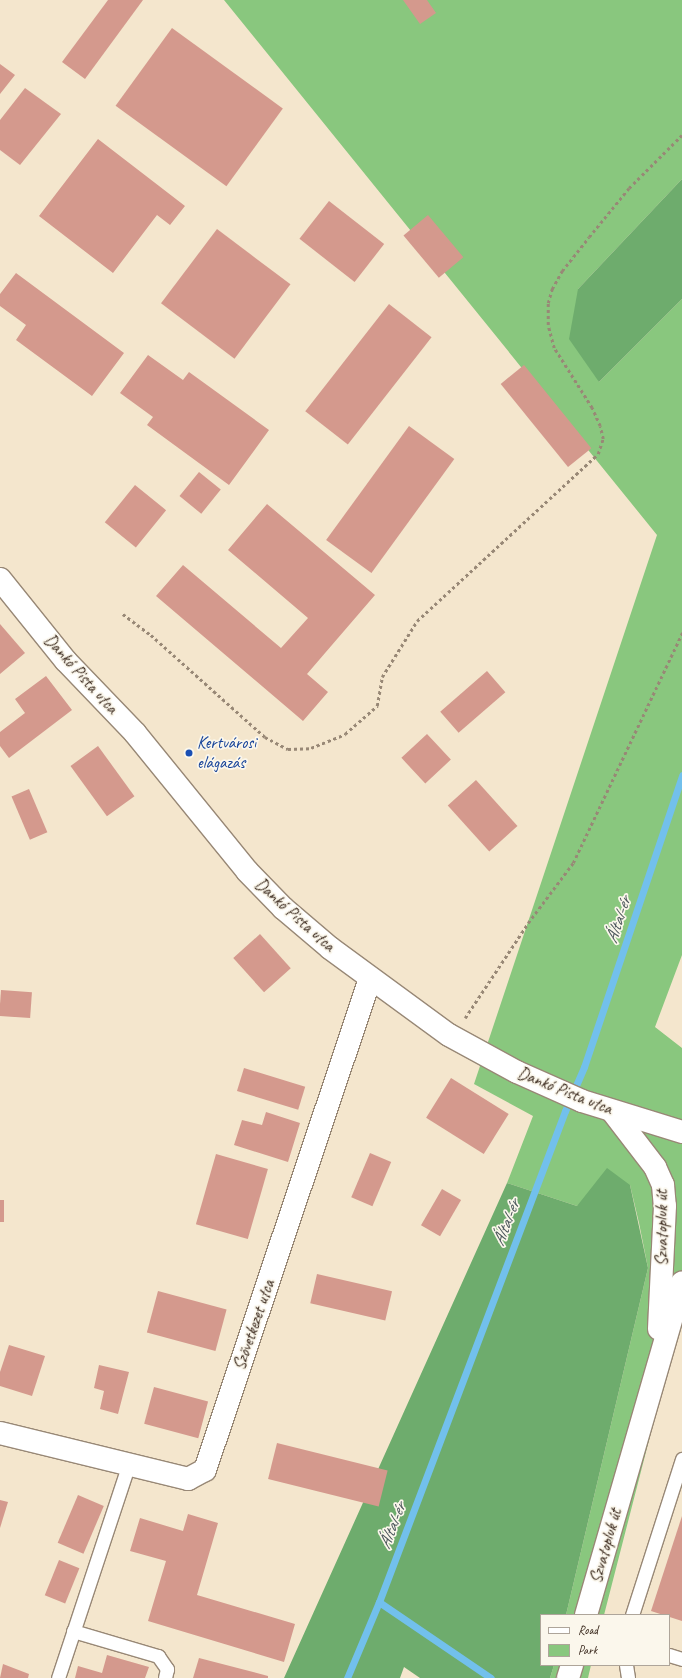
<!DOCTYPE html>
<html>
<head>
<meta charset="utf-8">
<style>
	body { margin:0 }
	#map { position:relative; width:682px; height:1678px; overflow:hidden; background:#f4e6cd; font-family:Caveat,sans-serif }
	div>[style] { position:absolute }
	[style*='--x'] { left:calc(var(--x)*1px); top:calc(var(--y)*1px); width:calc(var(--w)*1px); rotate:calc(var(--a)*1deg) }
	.green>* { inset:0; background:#89c77e }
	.forest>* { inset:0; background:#6eac6d }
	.stream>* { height:7px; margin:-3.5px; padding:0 3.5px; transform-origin:3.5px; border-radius:3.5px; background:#72c0ec }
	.building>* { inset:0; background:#d4998d; transform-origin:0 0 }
	.path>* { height:2.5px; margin-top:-1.25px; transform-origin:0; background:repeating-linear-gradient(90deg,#988876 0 3px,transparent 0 6px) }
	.roads { filter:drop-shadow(1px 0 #988876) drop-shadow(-1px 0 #988876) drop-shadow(0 1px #988876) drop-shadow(0 -1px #988876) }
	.lane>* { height:13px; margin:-6.5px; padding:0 6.5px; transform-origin:6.5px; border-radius:6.5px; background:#fff }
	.street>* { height:22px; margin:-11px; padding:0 11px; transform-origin:11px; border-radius:11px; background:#fff }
	.secondary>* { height:22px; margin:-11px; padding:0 11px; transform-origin:11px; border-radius:11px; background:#fff }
	.dots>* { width:11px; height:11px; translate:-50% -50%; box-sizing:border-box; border:2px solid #fbf7ec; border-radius:50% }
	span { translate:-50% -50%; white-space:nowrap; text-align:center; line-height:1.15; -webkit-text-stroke:3.5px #fbf7ec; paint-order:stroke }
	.street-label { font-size:17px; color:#3b2a1e }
	.transit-label { font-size:17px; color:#164399 }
	.left { translate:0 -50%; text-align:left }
	.water-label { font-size:18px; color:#4c575c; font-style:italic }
	.legend { position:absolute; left:540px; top:1614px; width:130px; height:52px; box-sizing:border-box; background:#fbf7ec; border:1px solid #aea59a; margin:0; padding:5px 7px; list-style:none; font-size:12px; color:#3b2a1e }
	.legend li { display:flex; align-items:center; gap:8px; height:20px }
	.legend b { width:20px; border:1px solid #aea59a }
</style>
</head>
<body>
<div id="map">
	<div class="green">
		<i style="clip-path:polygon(224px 0,682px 0,682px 179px,578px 289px,599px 382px,682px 299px,682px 955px,655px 1027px,682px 1048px,682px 1312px,604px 1615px,566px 1615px,648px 1268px,639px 1223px,630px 1185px,577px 1206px,507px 1183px,533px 1116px,474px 1084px,657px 535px)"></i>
		<i style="clip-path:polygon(554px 1665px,591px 1665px,588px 1678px,550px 1678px)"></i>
	</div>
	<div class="forest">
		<i style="clip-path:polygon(682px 179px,682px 299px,599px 382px,569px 339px,578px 289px)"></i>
		<i style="clip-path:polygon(607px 1168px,630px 1185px,648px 1268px,566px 1615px,541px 1615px,541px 1665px,554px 1665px,550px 1678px,420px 1678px,404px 1667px,400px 1678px,284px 1678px,507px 1183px,577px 1206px)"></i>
	</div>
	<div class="stream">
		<i style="--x:379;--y:1602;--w:135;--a:34.2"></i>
		<i style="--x:347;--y:1678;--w:82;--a:-67.2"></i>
		<i style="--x:379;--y:1602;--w:525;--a:-69.25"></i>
		<i style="--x:565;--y:1111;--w:48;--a:-66.6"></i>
		<i style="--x:584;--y:1067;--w:308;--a:-71.4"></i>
	</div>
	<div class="building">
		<i style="clip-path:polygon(108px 0,143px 0,85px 79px,62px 62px)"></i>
		<i style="clip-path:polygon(403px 0,427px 0,436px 13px,420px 24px)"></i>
		<i style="left:172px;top:28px;width:137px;height:96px;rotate:36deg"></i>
		<i style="clip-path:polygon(0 64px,15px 75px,0 94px)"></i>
		<i style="clip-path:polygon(25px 88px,61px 114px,20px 165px,0 150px,0 120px)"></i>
		<i style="clip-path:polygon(98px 139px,185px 206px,170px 225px,157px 215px,113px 273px,39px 216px)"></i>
		<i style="left:329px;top:201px;width:70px;height:48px;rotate:38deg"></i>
		<i style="left:428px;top:215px;width:55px;height:32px;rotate:50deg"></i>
		<i style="left:217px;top:229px;width:92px;height:93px;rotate:37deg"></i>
		<i style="clip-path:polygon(16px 273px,124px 353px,92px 396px,16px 340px,26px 325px,0 306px,0 294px)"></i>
		<i style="left:389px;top:304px;width:54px;height:136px;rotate:38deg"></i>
		<i style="clip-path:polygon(148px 355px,183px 380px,189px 372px,269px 430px,229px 485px,147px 425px,153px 417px,120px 393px)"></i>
		<i style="left:524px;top:365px;width:107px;height:30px;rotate:51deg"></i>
		<i style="left:409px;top:426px;width:56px;height:141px;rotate:36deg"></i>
		<i style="left:199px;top:472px;width:28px;height:31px;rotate:39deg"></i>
		<i style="left:135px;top:485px;width:40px;height:48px;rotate:39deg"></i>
		<i style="clip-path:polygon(267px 504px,375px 595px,307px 674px,328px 692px,303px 721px,156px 596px,183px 565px,281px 648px,308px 618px,228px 550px)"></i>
		<i style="clip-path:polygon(0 624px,25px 653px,0 674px)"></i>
		<i style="left:487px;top:671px;width:28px;height:62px;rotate:49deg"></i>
		<i style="clip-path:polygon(46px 676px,72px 710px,9px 758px,0 746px,0 732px,25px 713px,15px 699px)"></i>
		<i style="left:427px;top:734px;width:35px;height:35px;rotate:47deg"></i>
		<i style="left:98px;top:746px;width:62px;height:34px;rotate:54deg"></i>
		<i style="left:476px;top:780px;width:62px;height:38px;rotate:48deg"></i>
		<i style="left:29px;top:789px;width:47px;height:19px;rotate:67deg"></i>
		<i style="left:260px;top:934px;width:46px;height:36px;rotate:48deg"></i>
		<i style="left:1px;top:990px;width:31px;height:26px;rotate:4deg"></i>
		<i style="left:244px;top:1068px;width:64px;height:24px;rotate:17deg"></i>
		<i style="left:451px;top:1078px;width:68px;height:47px;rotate:32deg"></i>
		<i style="clip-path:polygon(266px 1112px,300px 1123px,288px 1162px,234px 1145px,242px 1120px,262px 1125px)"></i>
		<i style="left:370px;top:1153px;width:23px;height:48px;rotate:23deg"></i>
		<i style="left:216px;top:1154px;width:54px;height:73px;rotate:16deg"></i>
		<i style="left:442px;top:1189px;width:22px;height:42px;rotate:30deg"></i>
		<i style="left:0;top:1200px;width:4px;height:22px"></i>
		<i style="left:317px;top:1274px;width:77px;height:30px;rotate:13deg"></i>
		<i style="left:158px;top:1291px;width:71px;height:43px;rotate:15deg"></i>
		<i style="clip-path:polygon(9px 1345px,45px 1356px,32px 1396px,0 1386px,0 1372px)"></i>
		<i style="clip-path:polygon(99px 1365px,129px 1372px,118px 1414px,100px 1409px,104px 1391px,94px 1388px)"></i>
		<i style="left:154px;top:1387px;width:56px;height:38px;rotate:15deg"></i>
		<i style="left:277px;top:1443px;width:114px;height:37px;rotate:14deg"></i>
		<i style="left:78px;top:1495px;width:28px;height:52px;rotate:23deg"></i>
		<i style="clip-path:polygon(0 1500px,8px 1502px,0 1528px)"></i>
		<i style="clip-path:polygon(188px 1514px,218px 1523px,197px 1595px,295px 1624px,284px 1662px,148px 1621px,166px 1561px,130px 1551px,140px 1518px,183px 1531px)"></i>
		<i style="clip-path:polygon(682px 1516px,682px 1621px,651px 1611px)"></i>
		<i style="left:59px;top:1560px;width:22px;height:38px;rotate:22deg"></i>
		<i style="clip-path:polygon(107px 1655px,149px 1667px,145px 1678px,75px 1678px,78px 1666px,102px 1673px)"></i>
		<i style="clip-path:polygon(199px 1658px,268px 1676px,268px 1678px,193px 1678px)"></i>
		<i style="clip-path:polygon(3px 1664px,29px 1674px,28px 1678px,0 1678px)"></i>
	</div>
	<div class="path">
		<i style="--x:123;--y:614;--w:35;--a:37"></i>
		<i style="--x:151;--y:635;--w:153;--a:41.8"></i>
		<i style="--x:265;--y:737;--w:26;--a:28"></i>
		<i style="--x:288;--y:749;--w:23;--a:-2"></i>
		<i style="--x:311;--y:748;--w:37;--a:-22"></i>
		<i style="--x:345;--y:734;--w:43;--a:-41.2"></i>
		<i style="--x:377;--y:706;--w:29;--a:-80"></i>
		<i style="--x:382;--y:677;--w:66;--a:-58"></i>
		<i style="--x:417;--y:621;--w:246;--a:-42.7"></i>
		<i style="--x:598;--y:454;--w:16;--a:-72"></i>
		<i style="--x:603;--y:439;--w:13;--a:-103"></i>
		<i style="--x:600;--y:426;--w:20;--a:-114"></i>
		<i style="--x:592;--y:408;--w:71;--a:-122.3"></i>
		<i style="--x:554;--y:348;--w:24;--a:-105"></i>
		<i style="--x:548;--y:325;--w:22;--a:-90"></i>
		<i style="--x:548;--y:303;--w:15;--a:-74"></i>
		<i style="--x:552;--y:289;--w:21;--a:-61"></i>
		<i style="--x:562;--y:271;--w:43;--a:-51.5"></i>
		<i style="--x:589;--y:237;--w:63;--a:-50.8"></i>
		<i style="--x:629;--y:188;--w:75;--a:-45"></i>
		<i style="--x:465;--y:1018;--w:114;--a:-56.4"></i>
		<i style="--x:528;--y:923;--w:75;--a:-53.1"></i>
		<i style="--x:573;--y:863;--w:255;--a:-64.6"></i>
	</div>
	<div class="roads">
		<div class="lane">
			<i style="--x:632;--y:1615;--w:164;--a:-72.2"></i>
			<i style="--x:73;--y:1631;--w:89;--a:16.4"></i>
			<i style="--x:158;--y:1656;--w:16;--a:55"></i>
			<i style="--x:167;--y:1669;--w:9;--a:103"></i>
			<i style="--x:669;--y:1655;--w:14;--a:17"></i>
			<i style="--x:626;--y:1665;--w:13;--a:81"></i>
			<i style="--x:58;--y:1678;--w:223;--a:-71.7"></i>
		</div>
		<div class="street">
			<i style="--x:612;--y:1111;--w:71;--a:52.5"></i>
			<i style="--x:655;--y:1167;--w:20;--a:66"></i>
			<i style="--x:663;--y:1185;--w:21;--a:85"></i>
			<i style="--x:665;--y:1206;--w:123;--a:92.8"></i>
			<i style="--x:0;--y:1433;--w:194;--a:13.7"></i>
			<i style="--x:188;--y:1479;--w:19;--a:-28"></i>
			<i style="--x:205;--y:1470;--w:518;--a:-71.43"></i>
			<i style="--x:586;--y:1615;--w:346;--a:-73.9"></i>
			<i style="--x:568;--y:1678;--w:14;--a:-73"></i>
		</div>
		<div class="secondary">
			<i style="--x:0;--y:579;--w:105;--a:51.2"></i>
			<i style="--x:66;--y:661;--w:100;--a:46.2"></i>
			<i style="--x:135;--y:733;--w:178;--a:50.9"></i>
			<i style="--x:247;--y:871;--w:52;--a:45.8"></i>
			<i style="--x:283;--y:908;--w:62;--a:40.4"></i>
			<i style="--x:330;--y:948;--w:147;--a:36.2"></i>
			<i style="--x:449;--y:1035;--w:77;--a:28.6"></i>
			<i style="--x:517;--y:1072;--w:71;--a:24"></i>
			<i style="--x:582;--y:1101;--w:105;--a:17.2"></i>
		</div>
	</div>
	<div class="dots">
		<i style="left:189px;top:753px;background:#1a4fb4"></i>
	</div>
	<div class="street-label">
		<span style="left:81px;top:674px;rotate:48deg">Dankó Pista utca</span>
		<span style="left:295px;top:915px;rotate:42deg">Dankó Pista utca</span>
		<span style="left:565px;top:1091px;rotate:22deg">Dankó Pista utca</span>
		<span style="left:662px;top:1228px;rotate:-90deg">Szvatopluk út</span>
		<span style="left:254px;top:1325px;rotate:-71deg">Szövetkezet utca</span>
		<span style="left:606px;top:1546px;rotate:-74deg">Szvatopluk út</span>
	</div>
	<div class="transit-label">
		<span class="left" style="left:197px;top:753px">Kertvárosi<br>elágazás</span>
	</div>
	<div class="water-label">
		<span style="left:618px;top:920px;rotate:-72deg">Által-ér</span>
		<span style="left:506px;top:1223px;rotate:-69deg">Által-ér</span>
		<span style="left:392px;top:1526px;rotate:-69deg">Által-ér</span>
	</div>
	<ul class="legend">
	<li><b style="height:5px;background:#fff"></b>Road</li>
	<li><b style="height:11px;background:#89c77e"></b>Park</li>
	</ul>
</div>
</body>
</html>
